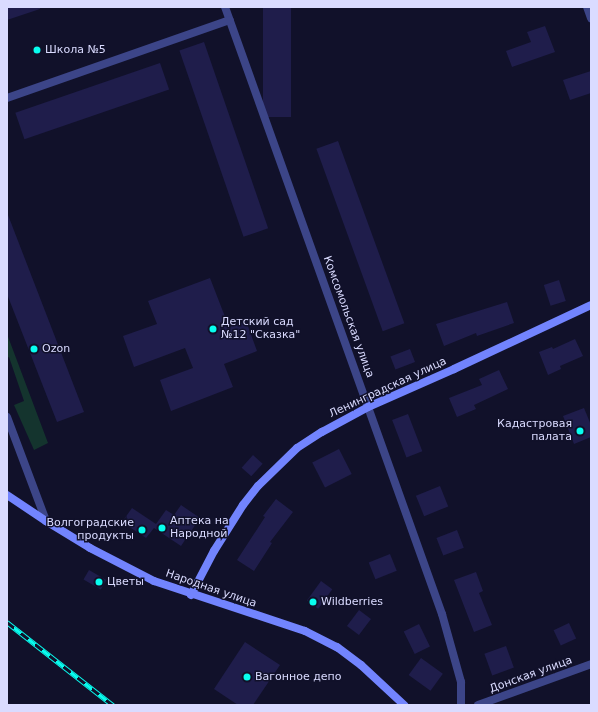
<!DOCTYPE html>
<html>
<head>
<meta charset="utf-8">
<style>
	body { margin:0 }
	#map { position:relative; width:598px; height:712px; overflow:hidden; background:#11112a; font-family:"DejaVu Sans",sans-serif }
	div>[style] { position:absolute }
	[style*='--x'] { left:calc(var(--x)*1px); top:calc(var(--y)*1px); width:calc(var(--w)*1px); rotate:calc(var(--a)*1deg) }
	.green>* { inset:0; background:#14342e }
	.building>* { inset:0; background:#1f1d4b; transform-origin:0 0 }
	.street>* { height:8px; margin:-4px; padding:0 4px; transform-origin:4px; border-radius:4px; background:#3c4588 }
	.secondary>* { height:8px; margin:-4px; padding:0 4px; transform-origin:4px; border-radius:4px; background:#7284fe }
	.rail>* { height:4.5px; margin-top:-2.25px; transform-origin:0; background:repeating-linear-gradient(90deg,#11112a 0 9px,#08fdef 0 18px); box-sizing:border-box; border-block:1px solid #08fdef }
	.dots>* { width:11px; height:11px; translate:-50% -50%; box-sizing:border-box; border:2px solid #11112a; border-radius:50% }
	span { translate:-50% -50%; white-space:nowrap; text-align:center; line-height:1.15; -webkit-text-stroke:3px #11112a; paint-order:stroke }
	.poi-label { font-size:11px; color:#dadbff }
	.left { translate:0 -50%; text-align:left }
	.right { translate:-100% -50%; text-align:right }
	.street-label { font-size:11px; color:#dadbff }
	.frame { position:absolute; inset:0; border:8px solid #dadbff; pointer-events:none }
</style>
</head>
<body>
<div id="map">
	<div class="green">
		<i style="clip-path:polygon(7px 334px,48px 443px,34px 450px,14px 405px,24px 401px,9px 357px,7px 358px)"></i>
	</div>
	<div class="building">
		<i style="clip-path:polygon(7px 7px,40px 7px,40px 9px,7px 20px)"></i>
		<i style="left:263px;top:7px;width:28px;height:110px"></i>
		<i style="clip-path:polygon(545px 26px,555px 52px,512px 67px,506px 51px,531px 42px,527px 32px)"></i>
		<i style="left:204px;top:42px;width:197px;height:26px;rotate:71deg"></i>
		<i style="left:160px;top:63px;width:28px;height:153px;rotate:71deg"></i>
		<i style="clip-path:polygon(591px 71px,591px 93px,570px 100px,563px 80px)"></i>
		<i style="left:338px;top:141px;width:194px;height:23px;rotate:70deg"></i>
		<i style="clip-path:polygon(8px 215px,84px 412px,57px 422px,7px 294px)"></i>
		<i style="clip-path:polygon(210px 278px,229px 327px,246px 321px,257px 351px,224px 364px,233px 387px,171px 411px,160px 380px,193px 368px,185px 348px,134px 367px,123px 336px,157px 324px,148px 301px)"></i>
		<i style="left:559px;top:280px;width:22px;height:16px;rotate:72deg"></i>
		<i style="clip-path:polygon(507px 302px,514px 323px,477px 336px,476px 333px,444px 346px,436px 324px)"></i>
		<i style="clip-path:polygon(575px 339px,583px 356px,560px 366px,561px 369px,548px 375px,539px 352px,552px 347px,553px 349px)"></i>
		<i style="left:410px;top:349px;width:14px;height:21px;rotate:69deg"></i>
		<i style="clip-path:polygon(499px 370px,508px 389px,474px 405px,476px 409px,457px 417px,449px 398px,482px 385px,479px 379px)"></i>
		<i style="clip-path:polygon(584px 408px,591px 425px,591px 437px,574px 444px,563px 416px)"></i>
		<i style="left:408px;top:414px;width:40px;height:17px;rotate:69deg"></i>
		<i style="left:339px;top:449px;width:28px;height:30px;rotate:63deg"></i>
		<i style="left:253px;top:455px;width:13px;height:17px;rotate:42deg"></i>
		<i style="left:440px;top:486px;width:22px;height:26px;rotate:68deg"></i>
		<i style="clip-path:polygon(276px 499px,293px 512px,270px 542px,272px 543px,254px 571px,237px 560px,265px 517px,263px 516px)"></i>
		<i style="clip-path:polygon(181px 505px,200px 518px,181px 546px,154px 528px,146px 538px,122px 522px,132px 508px,156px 524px,166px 510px,174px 515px)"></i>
		<i style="left:457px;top:530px;width:19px;height:22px;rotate:69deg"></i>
		<i style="left:390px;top:554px;width:18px;height:23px;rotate:68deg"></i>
		<i style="left:89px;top:570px;width:20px;height:11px;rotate:30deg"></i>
		<i style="clip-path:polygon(476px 572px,483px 591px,479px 593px,492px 625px,474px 632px,454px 580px)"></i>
		<i style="left:321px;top:581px;width:14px;height:24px;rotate:36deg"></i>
		<i style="left:359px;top:610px;width:15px;height:20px;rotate:37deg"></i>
		<i style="left:569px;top:623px;width:17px;height:17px;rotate:65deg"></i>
		<i style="left:419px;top:624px;width:25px;height:17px;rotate:64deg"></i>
		<i style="clip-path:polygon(245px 642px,280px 665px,253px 705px,238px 705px,214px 689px)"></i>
		<i style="left:506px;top:646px;width:23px;height:23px;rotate:70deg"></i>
		<i style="left:421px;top:658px;width:27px;height:21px;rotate:36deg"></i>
	</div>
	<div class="street">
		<i style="--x:225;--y:7;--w:645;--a:70.33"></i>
		<i style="--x:442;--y:614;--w:71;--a:74.4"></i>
		<i style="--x:461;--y:682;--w:23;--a:90"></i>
		<i style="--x:587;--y:7;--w:12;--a:70"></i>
		<i style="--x:7;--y:98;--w:236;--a:-19.3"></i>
		<i style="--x:7;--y:417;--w:111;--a:69.4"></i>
		<i style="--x:478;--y:705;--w:120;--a:-19.9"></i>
	</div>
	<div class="secondary">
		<i style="--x:7;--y:495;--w:47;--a:33.7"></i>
		<i style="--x:46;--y:521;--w:52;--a:31.5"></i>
		<i style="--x:90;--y:548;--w:72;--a:27.3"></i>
		<i style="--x:154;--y:581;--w:159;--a:18.3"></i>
		<i style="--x:305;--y:631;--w:36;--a:27"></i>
		<i style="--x:337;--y:647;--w:30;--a:37"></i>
		<i style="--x:361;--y:665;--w:59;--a:42.9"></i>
		<i style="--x:191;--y:595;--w:50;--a:-62.4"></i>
		<i style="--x:214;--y:551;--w:54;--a:-57.8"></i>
		<i style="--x:243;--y:505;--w:24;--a:-52"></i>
		<i style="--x:258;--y:486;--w:54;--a:-44.3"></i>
		<i style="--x:297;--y:448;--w:30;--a:-33"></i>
		<i style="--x:322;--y:432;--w:52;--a:-28.5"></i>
		<i style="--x:368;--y:407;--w:94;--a:-23.8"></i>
		<i style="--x:454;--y:369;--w:151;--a:-25"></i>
	</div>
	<div class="rail">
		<i style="--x:7;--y:622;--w:135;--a:38.1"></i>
	</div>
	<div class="dots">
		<i style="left:37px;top:50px;background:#08fdef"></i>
		<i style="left:213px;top:329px;background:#08fdef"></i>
		<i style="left:34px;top:349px;background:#08fdef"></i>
		<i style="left:580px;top:431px;background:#08fdef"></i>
		<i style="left:162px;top:528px;background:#08fdef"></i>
		<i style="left:142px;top:530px;background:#08fdef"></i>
		<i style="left:99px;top:582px;background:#08fdef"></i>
		<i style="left:313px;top:602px;background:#08fdef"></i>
		<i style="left:247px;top:677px;background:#08fdef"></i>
	</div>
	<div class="poi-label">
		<span class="left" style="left:45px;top:50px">Школа №5</span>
		<span class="left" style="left:221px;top:329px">Детский сад<br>№12 "Сказка"</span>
		<span class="left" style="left:42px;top:349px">Ozon</span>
		<span class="right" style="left:572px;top:431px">Кадастровая<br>палата</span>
		<span class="left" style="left:170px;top:528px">Аптека на<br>Народной</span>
		<span class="right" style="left:134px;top:530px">Волгоградские<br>продукты</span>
		<span class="left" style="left:107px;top:582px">Цветы</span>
		<span class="left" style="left:321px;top:602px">Wildberries</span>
		<span class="left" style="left:255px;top:677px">Вагонное депо</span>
	</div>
	<div class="street-label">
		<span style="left:348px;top:317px;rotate:70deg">Комсомольская улица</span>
		<span style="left:388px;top:388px;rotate:-25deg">Ленинградская улица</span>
		<span style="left:211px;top:589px;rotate:19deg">Народная улица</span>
		<span style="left:531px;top:675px;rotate:-20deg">Донская улица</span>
	</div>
	<div class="frame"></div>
</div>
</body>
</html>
